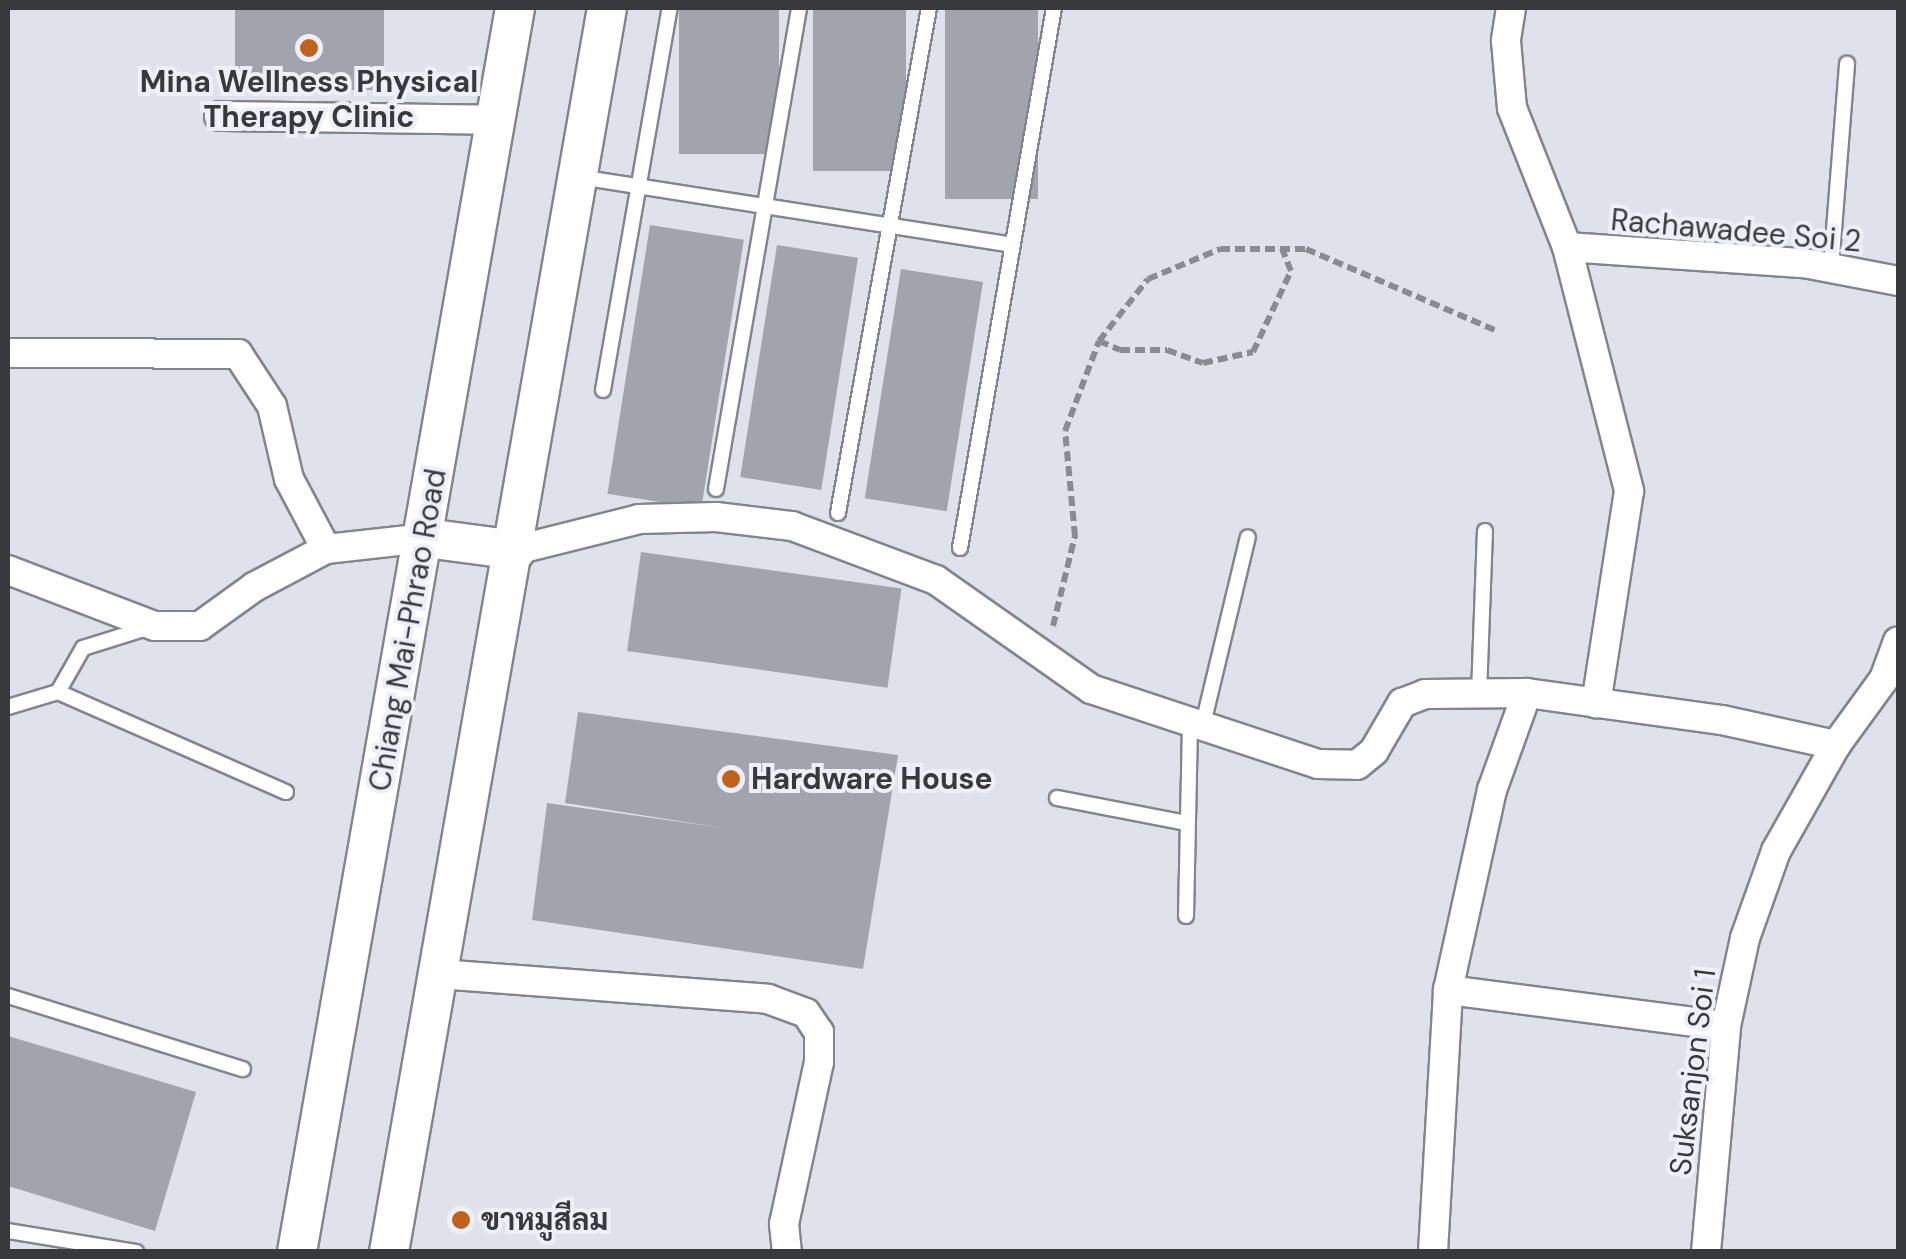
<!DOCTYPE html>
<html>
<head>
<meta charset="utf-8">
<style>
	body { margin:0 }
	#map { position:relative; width:1906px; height:1259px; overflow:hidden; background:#e0e2eb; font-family:"DM Sans",Sarabun,sans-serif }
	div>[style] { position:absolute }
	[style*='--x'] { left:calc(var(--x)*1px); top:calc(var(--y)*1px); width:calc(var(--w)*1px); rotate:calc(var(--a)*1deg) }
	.building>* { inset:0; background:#a1a4ac; transform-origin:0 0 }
	.path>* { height:6px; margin-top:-3px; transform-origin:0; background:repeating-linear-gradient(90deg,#898b91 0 10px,transparent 0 15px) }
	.roads { filter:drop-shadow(2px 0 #83858d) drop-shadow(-2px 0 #83858d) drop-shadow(0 2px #83858d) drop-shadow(0 -2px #83858d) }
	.lane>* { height:14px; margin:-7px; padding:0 7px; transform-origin:7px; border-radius:7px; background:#fff }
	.street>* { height:28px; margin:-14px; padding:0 14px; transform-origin:14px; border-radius:14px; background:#fff }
	.secondary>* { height:38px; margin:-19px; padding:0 19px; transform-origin:19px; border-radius:19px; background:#fff }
	.dots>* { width:28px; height:28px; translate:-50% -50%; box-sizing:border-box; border:5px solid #edf0f8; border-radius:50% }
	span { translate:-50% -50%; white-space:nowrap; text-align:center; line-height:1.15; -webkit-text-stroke:8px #edf0f8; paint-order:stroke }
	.poi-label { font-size:30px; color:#38393d; font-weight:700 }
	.left { translate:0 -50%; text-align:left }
	.street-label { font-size:30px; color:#38393d }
	.frame { position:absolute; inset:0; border:10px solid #38393d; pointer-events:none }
</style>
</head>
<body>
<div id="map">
	<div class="building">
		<i style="left:235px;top:8px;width:149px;height:82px"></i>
		<i style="left:679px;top:8px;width:100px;height:146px"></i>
		<i style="left:813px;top:8px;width:93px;height:163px"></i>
		<i style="left:945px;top:8px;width:93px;height:191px"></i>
		<i style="left:650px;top:225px;width:95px;height:272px;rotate:9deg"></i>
		<i style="left:777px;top:245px;width:82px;height:235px;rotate:9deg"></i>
		<i style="left:901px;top:269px;width:83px;height:232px;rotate:9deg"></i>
		<i style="left:641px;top:552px;width:263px;height:100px;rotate:8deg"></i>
		<i style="clip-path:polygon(578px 712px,898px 755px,863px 969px,532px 920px,547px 803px,723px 828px,565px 803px)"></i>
		<i style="clip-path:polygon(8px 1036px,196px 1092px,155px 1231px,8px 1186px)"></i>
	</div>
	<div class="path">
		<i style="--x:1099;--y:341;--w:23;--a:23"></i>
		<i style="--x:1120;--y:350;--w:47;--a:0"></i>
		<i style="--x:1167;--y:350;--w:38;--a:20"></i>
		<i style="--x:1203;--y:363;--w:51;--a:-12.4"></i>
		<i style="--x:1253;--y:352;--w:89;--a:-64.9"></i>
		<i style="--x:1291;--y:271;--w:24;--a:-112"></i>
		<i style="--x:1053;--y:626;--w:93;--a:-76.3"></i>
		<i style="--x:1075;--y:536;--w:105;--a:-95.4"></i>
		<i style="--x:1065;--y:431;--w:96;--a:-69.3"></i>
		<i style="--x:1099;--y:341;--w:79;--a:-51.7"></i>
		<i style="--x:1148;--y:279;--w:78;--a:-22.6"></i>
		<i style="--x:1220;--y:249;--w:86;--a:0"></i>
		<i style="--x:1306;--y:249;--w:206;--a:23.2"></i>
	</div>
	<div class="roads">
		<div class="lane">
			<i style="--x:579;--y:177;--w:439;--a:8.9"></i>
			<i style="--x:1831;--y:268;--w:205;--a:-85.5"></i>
			<i style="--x:603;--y:390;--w:388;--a:-80.1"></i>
			<i style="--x:716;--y:489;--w:488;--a:-80.2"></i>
			<i style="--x:838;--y:513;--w:513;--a:-79.79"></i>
			<i style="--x:960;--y:548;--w:548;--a:-80.13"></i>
			<i style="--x:58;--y:692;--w:249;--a:23.7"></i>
			<i style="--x:1479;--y:694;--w:163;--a:-87.9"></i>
			<i style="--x:8;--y:707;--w:52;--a:-16.7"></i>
			<i style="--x:58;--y:692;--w:51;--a:-60.4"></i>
			<i style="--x:83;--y:648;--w:70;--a:-17.4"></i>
			<i style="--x:1202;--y:728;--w:196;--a:-76.5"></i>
			<i style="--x:1057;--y:798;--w:132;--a:10.9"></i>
			<i style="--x:1186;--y:916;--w:193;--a:-88.8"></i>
			<i style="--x:8;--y:996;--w:246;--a:17.3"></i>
			<i style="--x:8;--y:1231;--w:130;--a:9.3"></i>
		</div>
		<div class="street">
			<i style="--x:1511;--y:8;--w:33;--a:99"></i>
			<i style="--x:1506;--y:41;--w:67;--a:84.9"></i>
			<i style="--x:1512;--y:108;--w:149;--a:68.4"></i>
			<i style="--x:1567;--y:247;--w:252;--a:75.7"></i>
			<i style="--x:1629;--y:491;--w:215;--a:98.8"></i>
			<i style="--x:219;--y:116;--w:277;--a:0.8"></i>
			<i style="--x:1567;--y:247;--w:238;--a:3.9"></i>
			<i style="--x:1804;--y:263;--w:96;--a:10.8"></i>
			<i style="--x:8;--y:353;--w:230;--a:0.2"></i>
			<i style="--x:238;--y:354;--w:62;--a:56.8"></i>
			<i style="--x:272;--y:406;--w:75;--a:76.9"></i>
			<i style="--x:289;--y:479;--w:79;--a:62.1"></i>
			<i style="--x:516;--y:550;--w:127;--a:-14.1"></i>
			<i style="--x:639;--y:519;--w:77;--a:-1.5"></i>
			<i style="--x:716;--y:517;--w:77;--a:6.8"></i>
			<i style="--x:792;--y:526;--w:154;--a:20.6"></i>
			<i style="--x:936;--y:580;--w:189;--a:35.1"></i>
			<i style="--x:1091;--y:689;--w:239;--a:18.3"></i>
			<i style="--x:1318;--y:764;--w:39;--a:1"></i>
			<i style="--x:1357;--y:765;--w:22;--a:-39"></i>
			<i style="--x:1374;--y:751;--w:56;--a:-59.7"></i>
			<i style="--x:1402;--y:703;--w:25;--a:-21"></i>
			<i style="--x:1425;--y:694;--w:102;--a:-0.6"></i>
			<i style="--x:1527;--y:693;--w:197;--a:7.9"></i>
			<i style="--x:1722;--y:720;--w:117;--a:12.4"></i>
			<i style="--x:8;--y:570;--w:157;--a:20.9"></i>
			<i style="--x:155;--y:626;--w:45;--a:0"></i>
			<i style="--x:200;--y:626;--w:67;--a:-35.8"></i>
			<i style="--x:254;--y:587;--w:81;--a:-27.8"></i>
			<i style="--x:326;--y:549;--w:101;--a:-6.3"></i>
			<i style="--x:439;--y:974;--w:330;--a:4.3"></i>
			<i style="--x:768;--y:999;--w:40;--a:20.2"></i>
			<i style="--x:806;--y:1013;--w:23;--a:56"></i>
			<i style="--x:819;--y:1032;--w:30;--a:90"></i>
			<i style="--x:819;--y:1062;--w:166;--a:102.2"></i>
			<i style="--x:784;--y:1224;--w:28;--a:84"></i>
			<i style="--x:1448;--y:990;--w:280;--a:7.4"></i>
			<i style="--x:1433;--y:1252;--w:262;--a:-86.7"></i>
			<i style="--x:1448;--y:990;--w:205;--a:-77.6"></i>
			<i style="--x:1492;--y:790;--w:103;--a:-70.2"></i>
			<i style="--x:1706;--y:1252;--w:227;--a:-84.9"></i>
			<i style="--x:1726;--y:1026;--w:90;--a:-77.8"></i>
			<i style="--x:1745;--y:938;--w:92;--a:-70.4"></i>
			<i style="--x:1776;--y:851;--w:122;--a:-60.5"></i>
			<i style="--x:1836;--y:745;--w:82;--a:-54"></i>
			<i style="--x:1884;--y:679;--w:40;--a:-69.8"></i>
		</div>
		<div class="secondary">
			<i style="--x:426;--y:538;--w:91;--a:7.6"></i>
			<i style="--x:297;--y:1252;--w:1263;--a:-80.06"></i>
			<i style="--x:389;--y:1252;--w:1263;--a:-80.06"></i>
		</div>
	</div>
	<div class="dots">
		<i style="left:309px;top:48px;background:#c1621c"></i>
		<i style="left:731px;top:779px;background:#c1621c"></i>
		<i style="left:461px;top:1220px;background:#c1621c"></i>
	</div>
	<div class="poi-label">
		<span style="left:309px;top:99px">Mina Wellness Physical<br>Therapy Clinic</span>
		<span class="left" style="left:751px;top:779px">Hardware House</span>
		<span class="left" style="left:481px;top:1220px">ขาหมูสีลม</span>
	</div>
	<div class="street-label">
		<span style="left:1736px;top:231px;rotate:5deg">Rachawadee Soi 2</span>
		<span style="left:408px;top:630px;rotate:-80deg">Chiang Mai-Phrao Road</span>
		<span style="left:1693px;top:1072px;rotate:-83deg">Suksanjon Soi 1</span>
	</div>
	<div class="frame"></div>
</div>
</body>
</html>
